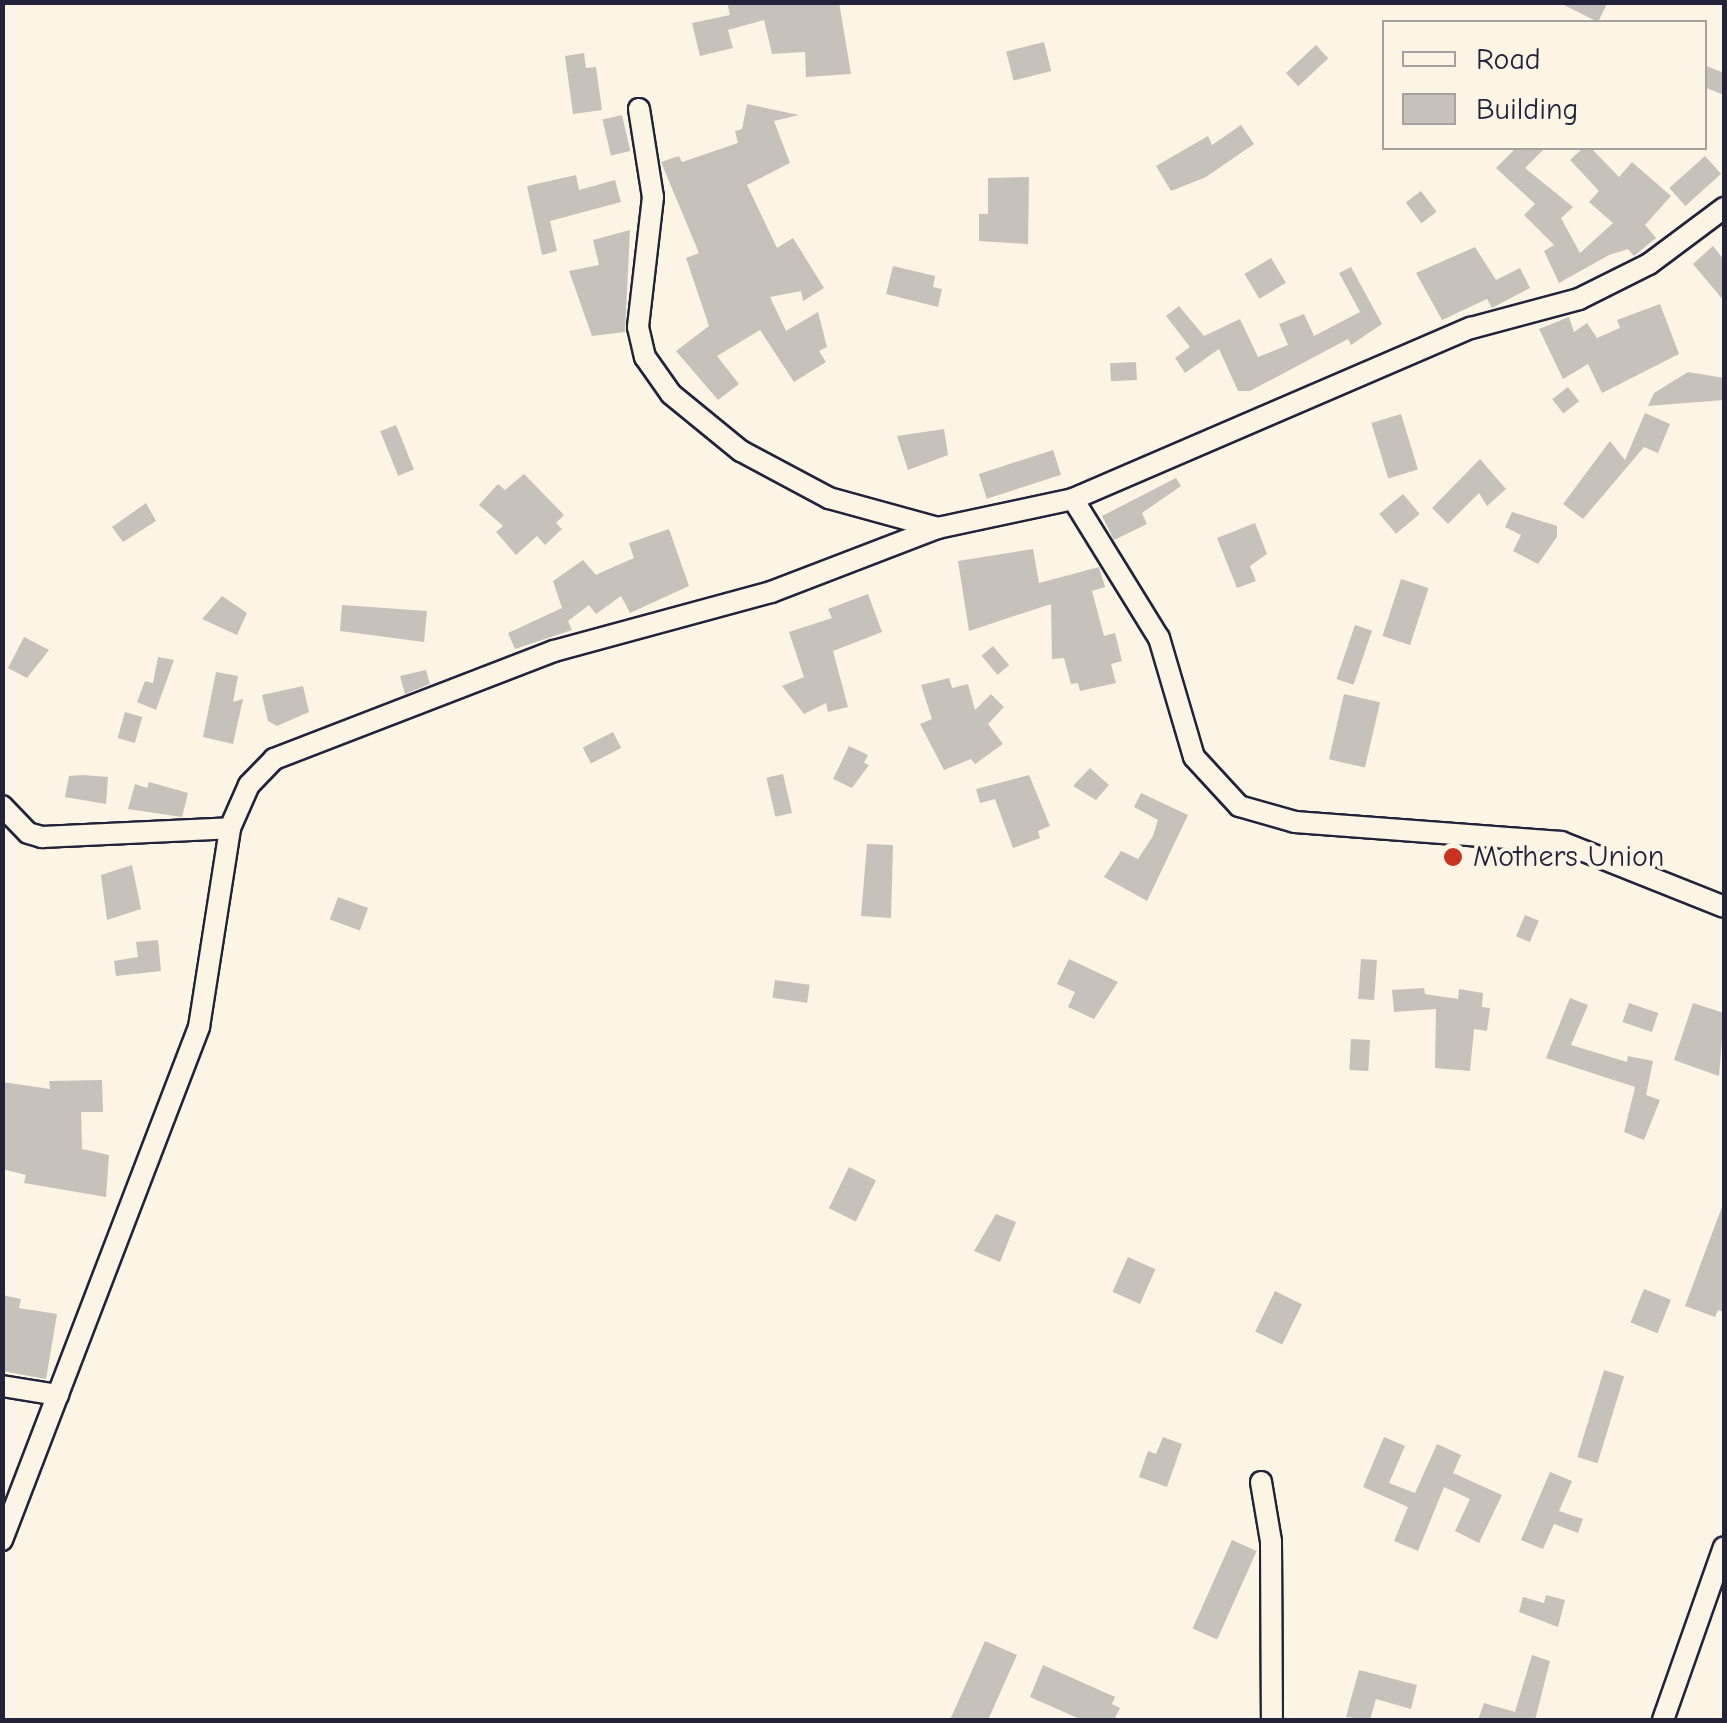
<!DOCTYPE html>
<html>
<head>
<meta charset="utf-8">
<style>
	body { margin:0 }
	#map { position:relative; width:1727px; height:1723px; overflow:hidden; background:#fcf5e5; font-family:"Comic Neue",sans-serif }
	div>[style] { position:absolute }
	[style*='--x'] { left:calc(var(--x)*1px); top:calc(var(--y)*1px); width:calc(var(--w)*1px); rotate:calc(var(--a)*1deg) }
	.building>* { inset:0; background:#c6c1bb; transform-origin:0 0 }
	.roads { filter:drop-shadow(2px 0 #22223b) drop-shadow(-2px 0 #22223b) drop-shadow(0 2px #22223b) drop-shadow(0 -2px #22223b) }
	.minor>* { height:20px; margin:-10px; padding:0 10px; transform-origin:10px; border-radius:10px; background:#fcf5e5 }
	.dots>* { width:28px; height:28px; translate:-50% -50%; box-sizing:border-box; border:5px solid #fcf5e5; border-radius:50% }
	span { translate:-50% -50%; white-space:nowrap; text-align:center; line-height:1.15; -webkit-text-stroke:8px #fcf5e5; paint-order:stroke }
	.poi-label { font-size:30px; color:#22223b }
	.left { translate:0 -50%; text-align:left }
	.frame { position:absolute; inset:0; border:5px solid #22223b; pointer-events:none }
	.legend { position:absolute; left:1382px; top:20px; width:325px; height:130px; box-sizing:border-box; background:#fcf5e5; border:2px solid #a5a1a1; margin:0; padding:12px 18px; list-style:none; font-size:30px; color:#22223b }
	.legend li { display:flex; align-items:center; gap:20px; height:50px }
	.legend b { width:50px; border:2px solid #a5a1a1 }
</style>
</head>
<body>
<div id="map">
	<div class="building">
		<i style="clip-path:polygon(727px 2px,839px 2px,851px 74px,806px 77px,805px 52px,772px 54px,764px 20px,728px 30px,733px 48px,700px 56px,692px 23px,730px 15px)"></i>
		<i style="clip-path:polygon(1558px 2px,1608px 2px,1598px 22px)"></i>
		<i style="left:1044px;top:42px;width:30px;height:39px;rotate:76deg"></i>
		<i style="left:1316px;top:45px;width:18px;height:41px;rotate:47deg"></i>
		<i style="clip-path:polygon(584px 53px,586px 68px,596px 67px,602px 110px,573px 114px,565px 56px)"></i>
		<i style="clip-path:polygon(1704px 65px,1724px 73px,1724px 95px,1704px 87px)"></i>
		<i style="clip-path:polygon(747px 104px,799px 115px,774px 121px,790px 163px,747px 185px,777px 248px,793px 238px,824px 288px,803px 301px,801px 291px,770px 297px,786px 331px,818px 312px,827px 347px,819px 351px,826px 362px,794px 382px,760px 330px,717px 356px,739px 384px,718px 400px,676px 351px,709px 326px,686px 258px,699px 253px,661px 162px,679px 156px,682px 162px,738px 143px,735px 131px,742px 129px)"></i>
		<i style="left:622px;top:115px;width:37px;height:20px;rotate:77deg"></i>
		<i style="clip-path:polygon(1241px 125px,1254px 144px,1206px 177px,1171px 191px,1156px 166px,1208px 136px,1212px 145px)"></i>
		<i style="clip-path:polygon(1516px 148px,1545px 148px,1525px 168px,1573px 207px,1561px 218px,1580px 253px,1613px 223px,1589px 202px,1599px 191px,1570px 160px,1583px 148px,1591px 148px,1619px 177px,1632px 162px,1671px 196px,1645px 225px,1656px 238px,1634px 256px,1628px 249px,1609px 255px,1559px 283px,1544px 251px,1554px 245px,1524px 215px,1535px 204px,1496px 168px)"></i>
		<i style="left:1705px;top:156px;width:24px;height:48px;rotate:48deg"></i>
		<i style="clip-path:polygon(576px 175px,579px 190px,615px 180px,621px 202px,550px 221px,557px 251px,542px 255px,527px 186px)"></i>
		<i style="clip-path:polygon(1029px 177px,1028px 244px,979px 241px,979px 214px,988px 214px,988px 178px)"></i>
		<i style="left:1421px;top:191px;width:26px;height:19px;rotate:53deg"></i>
		<i style="clip-path:polygon(630px 230px,625px 332px,592px 336px,569px 271px,599px 265px,593px 240px)"></i>
		<i style="clip-path:polygon(1713px 246px,1724px 260px,1724px 301px,1693px 264px)"></i>
		<i style="clip-path:polygon(1475px 247px,1496px 280px,1520px 268px,1530px 288px,1492px 308px,1487px 299px,1442px 320px,1416px 273px)"></i>
		<i style="left:1271px;top:258px;width:29px;height:31px;rotate:59deg"></i>
		<i style="clip-path:polygon(893px 266px,935px 276px,933px 287px,942px 289px,938px 307px,886px 294px)"></i>
		<i style="clip-path:polygon(1351px 267px,1382px 324px,1351px 345px,1348px 339px,1250px 391px,1238px 391px,1219px 349px,1185px 373px,1175px 358px,1190px 347px,1166px 316px,1179px 306px,1204px 336px,1240px 319px,1258px 357px,1288px 345px,1279px 324px,1304px 314px,1314px 336px,1360px 312px,1339px 273px)"></i>
		<i style="clip-path:polygon(1660px 304px,1679px 354px,1602px 393px,1588px 364px,1563px 379px,1539px 329px,1569px 317px,1574px 332px,1587px 323px,1597px 338px,1620px 328px,1617px 320px)"></i>
		<i style="left:1136px;top:362px;width:18px;height:26px;rotate:87deg"></i>
		<i style="clip-path:polygon(1688px 372px,1724px 378px,1724px 400px,1648px 406px,1654px 393px)"></i>
		<i style="left:1568px;top:387px;width:18px;height:20px;rotate:52deg"></i>
		<i style="clip-path:polygon(1645px 413px,1670px 424px,1658px 453px,1644px 447px,1583px 519px,1563px 504px,1610px 441px,1625px 460px)"></i>
		<i style="left:1401px;top:414px;width:58px;height:31px;rotate:73deg"></i>
		<i style="left:396px;top:425px;width:48px;height:17px;rotate:68deg"></i>
		<i style="clip-path:polygon(944px 429px,948px 455px,908px 470px,897px 436px)"></i>
		<i style="left:1053px;top:450px;width:26px;height:78px;rotate:72deg"></i>
		<i style="clip-path:polygon(1480px 459px,1506px 489px,1487px 506px,1479px 493px,1448px 524px,1432px 508px)"></i>
		<i style="clip-path:polygon(524px 474px,564px 515px,556px 523px,562px 529px,545px 545px,537px 536px,516px 555px,496px 532px,503px 526px,479px 505px,498px 484px,505px 490px)"></i>
		<i style="clip-path:polygon(1176px 478px,1181px 486px,1142px 513px,1147px 524px,1114px 540px,1102px 516px)"></i>
		<i style="left:1403px;top:494px;width:26px;height:31px;rotate:50deg"></i>
		<i style="clip-path:polygon(146px 503px,156px 521px,123px 542px,112px 527px)"></i>
		<i style="clip-path:polygon(1512px 512px,1557px 526px,1557px 537px,1538px 564px,1513px 551px,1521px 535px,1505px 527px)"></i>
		<i style="clip-path:polygon(1255px 523px,1267px 554px,1250px 566px,1256px 581px,1237px 588px,1217px 538px)"></i>
		<i style="clip-path:polygon(669px 529px,689px 586px,630px 613px,621px 596px,596px 614px,589px 605px,568px 621px,572px 630px,515px 649px,508px 633px,562px 608px,553px 581px,583px 560px,596px 575px,602px 572px,634px 558px,629px 543px)"></i>
		<i style="clip-path:polygon(1033px 549px,1039px 583px,1099px 567px,1105px 587px,1092px 591px,1104px 636px,1115px 633px,1122px 661px,1111px 664px,1116px 683px,1080px 691px,1078px 683px,1071px 684px,1064px 658px,1052px 659px,1051px 604px,969px 631px,958px 561px)"></i>
		<i style="left:1401px;top:579px;width:29px;height:60px;rotate:18deg"></i>
		<i style="clip-path:polygon(868px 594px,882px 632px,833px 651px,848px 707px,828px 712px,826px 703px,804px 714px,782px 686px,804px 677px,789px 632px,832px 618px,828px 609px)"></i>
		<i style="clip-path:polygon(222px 596px,247px 613px,237px 635px,202px 619px)"></i>
		<i style="clip-path:polygon(342px 605px,427px 611px,424px 642px,340px 631px)"></i>
		<i style="left:1355px;top:625px;width:18px;height:57px;rotate:19deg"></i>
		<i style="clip-path:polygon(24px 637px,49px 650px,27px 678px,8px 668px)"></i>
		<i style="left:993px;top:646px;width:25px;height:15px;rotate:50deg"></i>
		<i style="clip-path:polygon(158px 657px,174px 660px,156px 710px,137px 702px,145px 681px,153px 683px)"></i>
		<i style="clip-path:polygon(426px 670px,430px 684px,405px 694px,400px 676px)"></i>
		<i style="clip-path:polygon(216px 672px,238px 676px,233px 702px,243px 699px,233px 744px,203px 737px)"></i>
		<i style="clip-path:polygon(949px 678px,952px 688px,968px 684px,975px 710px,991px 694px,1004px 707px,988px 724px,1003px 744px,975px 764px,971px 759px,944px 770px,920px 724px,932px 719px,921px 685px)"></i>
		<i style="clip-path:polygon(303px 686px,309px 712px,277px 726px,268px 721px,262px 695px)"></i>
		<i style="left:1344px;top:694px;width:37px;height:67px;rotate:13deg"></i>
		<i style="left:125px;top:712px;width:18px;height:27px;rotate:16deg"></i>
		<i style="left:613px;top:732px;width:18px;height:34px;rotate:63deg"></i>
		<i style="clip-path:polygon(849px 746px,868px 755px,864px 763px,869px 765px,852px 788px,833px 779px)"></i>
		<i style="clip-path:polygon(1090px 768px,1109px 785px,1096px 800px,1073px 786px)"></i>
		<i style="left:783px;top:774px;width:40px;height:17px;rotate:77deg"></i>
		<i style="clip-path:polygon(83px 775px,108px 777px,106px 804px,65px 797px,69px 776px)"></i>
		<i style="clip-path:polygon(1029px 775px,1050px 826px,1038px 831px,1040px 838px,1013px 848px,995px 799px,980px 803px,976px 789px)"></i>
		<i style="clip-path:polygon(149px 782px,188px 793px,182px 817px,128px 809px,135px 784px,147px 788px)"></i>
		<i style="clip-path:polygon(1141px 793px,1188px 815px,1147px 901px,1104px 877px,1121px 851px,1138px 859px,1153px 836px,1158px 820px,1134px 807px)"></i>
		<i style="clip-path:polygon(867px 844px,893px 845px,891px 918px,861px 916px)"></i>
		<i style="clip-path:polygon(132px 865px,141px 909px,107px 920px,101px 875px)"></i>
		<i style="left:338px;top:897px;width:32px;height:24px;rotate:20deg"></i>
		<i style="left:1525px;top:915px;width:15px;height:23px;rotate:23deg"></i>
		<i style="clip-path:polygon(158px 940px,161px 971px,116px 976px,114px 961px,138px 957px,136px 942px)"></i>
		<i style="clip-path:polygon(1069px 959px,1118px 982px,1094px 1019px,1068px 1007px,1075px 992px,1057px 984px)"></i>
		<i style="left:1361px;top:959px;width:16px;height:40px;rotate:4deg"></i>
		<i style="left:775px;top:980px;width:35px;height:18px;rotate:8deg"></i>
		<i style="clip-path:polygon(1424px 988px,1425px 994px,1458px 999px,1459px 989px,1483px 993px,1482px 1007px,1490px 1008px,1487px 1031px,1474px 1029px,1470px 1071px,1435px 1068px,1436px 1009px,1394px 1012px,1392px 990px)"></i>
		<i style="clip-path:polygon(1570px 998px,1588px 1005px,1571px 1045px,1627px 1062px,1628px 1056px,1653px 1061px,1646px 1095px,1660px 1100px,1644px 1140px,1624px 1132px,1635px 1087px,1546px 1058px)"></i>
		<i style="left:1629px;top:1003px;width:31px;height:20px;rotate:19deg"></i>
		<i style="clip-path:polygon(1693px 1003px,1724px 1013px,1719px 1076px,1674px 1060px)"></i>
		<i style="left:1351px;top:1039px;width:19px;height:31px;rotate:3deg"></i>
		<i style="clip-path:polygon(102px 1080px,103px 1112px,81px 1112px,82px 1149px,109px 1155px,106px 1197px,24px 1183px,26px 1175px,2px 1169px,2px 1082px,50px 1089px,49px 1081px)"></i>
		<i style="left:849px;top:1167px;width:30px;height:46px;rotate:26deg"></i>
		<i style="clip-path:polygon(1723px 1204px,1724px 1312px,1718px 1310px,1715px 1317px,1685px 1306px)"></i>
		<i style="clip-path:polygon(996px 1214px,1016px 1222px,1000px 1262px,974px 1251px)"></i>
		<i style="left:1128px;top:1257px;width:30px;height:38px;rotate:24deg"></i>
		<i style="left:1644px;top:1289px;width:29px;height:36px;rotate:22deg"></i>
		<i style="left:1275px;top:1291px;width:30px;height:45px;rotate:26deg"></i>
		<i style="clip-path:polygon(2px 1295px,21px 1299px,19px 1308px,57px 1314px,46px 1379px,2px 1371px)"></i>
		<i style="left:1604px;top:1370px;width:21px;height:91px;rotate:17deg"></i>
		<i style="clip-path:polygon(1163px 1437px,1182px 1444px,1167px 1487px,1139px 1477px,1148px 1451px,1156px 1454px)"></i>
		<i style="clip-path:polygon(1384px 1437px,1405px 1446px,1389px 1483px,1415px 1493px,1437px 1444px,1461px 1455px,1453px 1473px,1502px 1495px,1479px 1543px,1455px 1531px,1470px 1499px,1444px 1487px,1418px 1551px,1394px 1541px,1408px 1507px,1363px 1487px)"></i>
		<i style="clip-path:polygon(1550px 1472px,1572px 1481px,1559px 1511px,1583px 1519px,1578px 1533px,1554px 1524px,1543px 1549px,1521px 1540px)"></i>
		<i style="left:1232px;top:1540px;width:27px;height:97px;rotate:24deg"></i>
		<i style="clip-path:polygon(1546px 1595px,1565px 1600px,1558px 1627px,1519px 1612px,1523px 1597px,1544px 1603px)"></i>
		<i style="clip-path:polygon(985px 1641px,1017px 1655px,988px 1720px,950px 1720px)"></i>
		<i style="clip-path:polygon(1532px 1655px,1550px 1661px,1535px 1720px,1478px 1720px,1484px 1703px,1515px 1712px)"></i>
		<i style="clip-path:polygon(1043px 1665px,1115px 1697px,1112px 1704px,1120px 1708px,1114px 1720px,1082px 1720px,1030px 1697px)"></i>
		<i style="clip-path:polygon(1359px 1670px,1417px 1685px,1411px 1709px,1376px 1699px,1370px 1720px,1346px 1717px)"></i>
	</div>
	<div class="roads">
		<div class="minor">
			<i style="--x:639;--y:109;--w:89;--a:81"></i>
			<i style="--x:653;--y:197;--w:131;--a:96.6"></i>
			<i style="--x:638;--y:327;--w:31;--a:77"></i>
			<i style="--x:645;--y:357;--w:45;--a:54.9"></i>
			<i style="--x:671;--y:394;--w:90;--a:39.2"></i>
			<i style="--x:741;--y:451;--w:100;--a:28.1"></i>
			<i style="--x:829;--y:498;--w:113;--a:15.4"></i>
			<i style="--x:1073;--y:499;--w:163;--a:58.3"></i>
			<i style="--x:1159;--y:638;--w:124;--a:73.6"></i>
			<i style="--x:1194;--y:757;--w:67;--a:47.4"></i>
			<i style="--x:1239;--y:806;--w:58;--a:15.9"></i>
			<i style="--x:1295;--y:822;--w:267;--a:4.3"></i>
			<i style="--x:1561;--y:842;--w:175;--a:21.7"></i>
			<i style="--x:2;--y:806;--w:37;--a:46"></i>
			<i style="--x:28;--y:833;--w:15;--a:16"></i>
			<i style="--x:42;--y:837;--w:188;--a:-2.7"></i>
			<i style="--x:2;--y:1386;--w:57;--a:9.1"></i>
			<i style="--x:1261;--y:1482;--w:60;--a:80.4"></i>
			<i style="--x:1271;--y:1541;--w:179;--a:89.7"></i>
			<i style="--x:2;--y:1540;--w:550;--a:-68.99"></i>
			<i style="--x:199;--y:1027;--w:201;--a:-81.1"></i>
			<i style="--x:230;--y:828;--w:47;--a:-66.2"></i>
			<i style="--x:249;--y:785;--w:36;--a:-46"></i>
			<i style="--x:274;--y:759;--w:300;--a:-21.1"></i>
			<i style="--x:554;--y:651;--w:225;--a:-15.2"></i>
			<i style="--x:771;--y:592;--w:179;--a:-21"></i>
			<i style="--x:938;--y:528;--w:138;--a:-12.1"></i>
			<i style="--x:1073;--y:499;--w:433;--a:-23.3"></i>
			<i style="--x:1471;--y:328;--w:112;--a:-15"></i>
			<i style="--x:1579;--y:299;--w:78;--a:-26.6"></i>
			<i style="--x:1649;--y:264;--w:94;--a:-36.7"></i>
			<i style="--x:1663;--y:1720;--w:183;--a:-70.6"></i>
		</div>
	</div>
	<div class="dots">
		<i style="left:1453px;top:857px;background:#c8321e"></i>
	</div>
	<div class="poi-label">
		<span class="left" style="left:1473px;top:857px">Mothers Union</span>
	</div>
	<div class="frame"></div>
	<ul class="legend">
	<li><b style="height:12px;background:#fcf5e5"></b>Road</li>
	<li><b style="height:28px;background:#c6c1bb"></b>Building</li>
	</ul>
</div>
</body>
</html>
